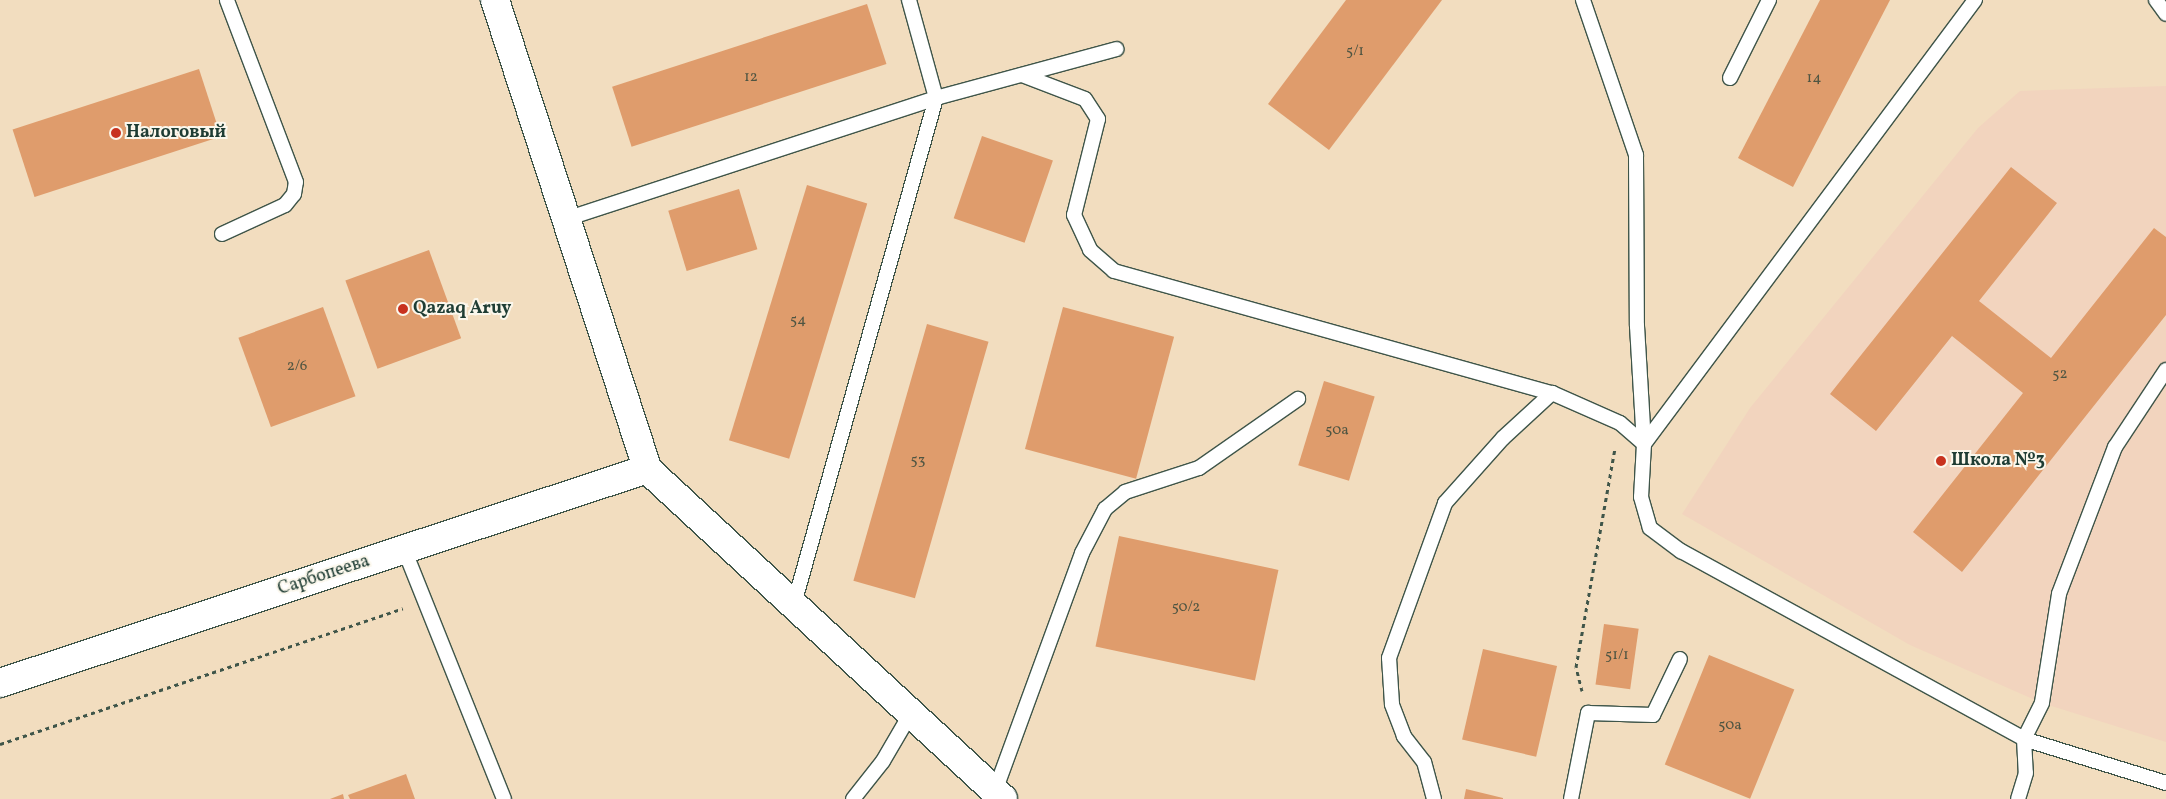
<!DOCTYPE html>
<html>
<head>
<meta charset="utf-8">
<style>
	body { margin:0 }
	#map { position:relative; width:2166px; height:799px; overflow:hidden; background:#f2ddbf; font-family:Vollkorn,serif }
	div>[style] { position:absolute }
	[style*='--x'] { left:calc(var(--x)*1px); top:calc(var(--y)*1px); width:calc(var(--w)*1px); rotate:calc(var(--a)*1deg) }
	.built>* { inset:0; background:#f2d4be }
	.building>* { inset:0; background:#df9c6c; transform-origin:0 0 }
	.path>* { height:3px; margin-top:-1.5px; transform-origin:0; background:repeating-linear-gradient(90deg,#3f5549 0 4px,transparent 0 8px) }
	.roads { filter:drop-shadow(1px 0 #3f5549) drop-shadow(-1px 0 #3f5549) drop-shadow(0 1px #3f5549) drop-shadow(0 -1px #3f5549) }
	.service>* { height:14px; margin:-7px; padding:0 7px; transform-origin:7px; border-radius:7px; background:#fff }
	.tertiary>* { height:28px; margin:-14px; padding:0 14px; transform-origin:14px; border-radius:14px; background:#fff }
	.dots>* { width:14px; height:14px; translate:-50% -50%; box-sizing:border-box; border:2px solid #fbf7ec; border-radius:50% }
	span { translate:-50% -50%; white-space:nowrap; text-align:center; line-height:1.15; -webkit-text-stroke:4px #fbf7ec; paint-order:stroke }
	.number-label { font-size:15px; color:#4f5542 }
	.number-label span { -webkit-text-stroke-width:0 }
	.poi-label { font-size:18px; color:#1f3d34; font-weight:700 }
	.left { translate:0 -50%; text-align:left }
	.street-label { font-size:18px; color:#1f3d34 }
</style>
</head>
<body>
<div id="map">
	<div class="built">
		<i style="clip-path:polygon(2166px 86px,2166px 742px,2042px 703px,1910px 645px,1682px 514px,1750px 408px,1978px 128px,2020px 91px)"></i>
	</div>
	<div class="building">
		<i style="clip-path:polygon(1346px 0,1442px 0,1329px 150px,1268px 104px)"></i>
		<i style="clip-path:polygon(1820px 0,1890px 0,1793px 187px,1738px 158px)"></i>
		<i style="left:867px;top:4px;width:63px;height:268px;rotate:72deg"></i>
		<i style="left:199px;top:69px;width:71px;height:196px;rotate:72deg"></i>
		<i style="left:982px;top:136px;width:75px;height:87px;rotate:19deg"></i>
		<i style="clip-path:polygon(2011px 167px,2057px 203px,1979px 301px,2051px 358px,2154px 228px,2166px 237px,2166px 315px,1962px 572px,1913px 532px,2023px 393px,1952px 336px,1876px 431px,1830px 394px)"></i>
		<i style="left:807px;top:185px;width:63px;height:267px;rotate:17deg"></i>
		<i style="left:739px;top:189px;width:63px;height:74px;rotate:73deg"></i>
		<i style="left:429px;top:250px;width:94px;height:89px;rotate:70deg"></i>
		<i style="left:323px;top:307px;width:95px;height:90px;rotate:70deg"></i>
		<i style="left:1063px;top:307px;width:115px;height:147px;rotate:15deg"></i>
		<i style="left:927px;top:324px;width:64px;height:267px;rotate:16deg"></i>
		<i style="left:1324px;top:381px;width:53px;height:88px;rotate:17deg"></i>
		<i style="left:1119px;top:536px;width:163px;height:113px;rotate:12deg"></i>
		<i style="left:1604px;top:624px;width:35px;height:61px;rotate:8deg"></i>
		<i style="left:1483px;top:649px;width:76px;height:93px;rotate:13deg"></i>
		<i style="left:1709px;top:655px;width:92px;height:118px;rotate:22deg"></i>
		<i style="clip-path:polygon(406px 774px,415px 799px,350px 799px,348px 795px)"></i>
		<i style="clip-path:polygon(1466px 789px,1503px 798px,1503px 799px,1464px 799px)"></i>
		<i style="clip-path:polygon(343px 794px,344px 799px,330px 799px)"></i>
	</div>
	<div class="path">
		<i style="--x:1582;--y:691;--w:25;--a:-104"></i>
		<i style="--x:1576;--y:667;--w:221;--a:-79.9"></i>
		<i style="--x:0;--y:744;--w:425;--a:-18.6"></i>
	</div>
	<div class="roads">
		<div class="service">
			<i style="--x:1583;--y:0;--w:164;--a:71.1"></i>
			<i style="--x:1636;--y:155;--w:171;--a:89.7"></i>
			<i style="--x:1637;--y:326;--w:118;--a:86.6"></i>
			<i style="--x:1644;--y:444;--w:53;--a:93.2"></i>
			<i style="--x:1641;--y:497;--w:32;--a:74"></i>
			<i style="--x:1650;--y:528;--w:39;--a:37"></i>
			<i style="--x:1681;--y:551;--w:391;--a:28.7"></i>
			<i style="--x:2024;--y:739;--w:34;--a:87"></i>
			<i style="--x:2026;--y:773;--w:27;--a:107"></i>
			<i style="--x:2156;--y:0;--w:17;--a:54"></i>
			<i style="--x:1022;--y:75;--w:67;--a:20.9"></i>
			<i style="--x:1085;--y:99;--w:24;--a:57"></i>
			<i style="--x:1098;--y:119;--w:99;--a:104"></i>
			<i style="--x:1074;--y:215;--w:38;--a:65"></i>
			<i style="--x:1090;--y:250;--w:32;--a:41"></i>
			<i style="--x:1114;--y:271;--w:455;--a:15.6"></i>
			<i style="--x:1552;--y:393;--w:74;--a:23.8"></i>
			<i style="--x:1620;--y:423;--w:32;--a:41"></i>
			<i style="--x:1644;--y:444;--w:554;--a:-53.3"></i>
			<i style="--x:1730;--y:78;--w:87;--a:-63.4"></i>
			<i style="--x:566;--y:219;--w:389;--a:-18.1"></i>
			<i style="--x:936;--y:98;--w:187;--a:-15.2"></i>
			<i style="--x:222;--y:234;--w:69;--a:-24.7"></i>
			<i style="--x:285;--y:205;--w:14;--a:-51"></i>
			<i style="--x:294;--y:194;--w:12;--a:-81"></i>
			<i style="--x:296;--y:182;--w:195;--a:-110.8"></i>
			<i style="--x:2166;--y:370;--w:92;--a:123.5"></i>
			<i style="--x:2115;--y:447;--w:157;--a:110.9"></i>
			<i style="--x:2059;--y:594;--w:110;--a:98.9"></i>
			<i style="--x:2042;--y:703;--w:40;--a:116.6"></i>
			<i style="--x:2024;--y:739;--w:149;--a:17.2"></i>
			<i style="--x:404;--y:549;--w:269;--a:68.2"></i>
			<i style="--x:794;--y:604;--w:526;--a:-74.32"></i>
			<i style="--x:936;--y:98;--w:102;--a:-105.4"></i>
			<i style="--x:995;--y:791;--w:253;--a:-69.9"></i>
			<i style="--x:1082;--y:553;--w:50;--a:-62.4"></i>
			<i style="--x:1105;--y:509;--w:26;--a:-40"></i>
			<i style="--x:1125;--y:492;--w:78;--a:-18"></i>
			<i style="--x:1199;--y:468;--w:121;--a:-34.9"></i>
			<i style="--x:853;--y:799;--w:48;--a:-51.7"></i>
			<i style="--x:883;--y:761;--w:56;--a:-59.7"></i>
			<i style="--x:1434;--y:799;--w:38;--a:-105"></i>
			<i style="--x:1424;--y:762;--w:33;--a:-128"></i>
			<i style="--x:1404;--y:736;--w:34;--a:-111"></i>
			<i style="--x:1392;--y:704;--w:46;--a:-93.7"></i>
			<i style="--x:1389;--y:658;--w:165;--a:-70.1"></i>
			<i style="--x:1445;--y:503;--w:87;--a:-48.3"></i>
			<i style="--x:1503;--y:438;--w:67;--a:-42.6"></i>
			<i style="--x:1571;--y:799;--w:88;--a:-78.8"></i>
			<i style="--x:1588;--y:713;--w:65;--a:1.8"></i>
			<i style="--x:1653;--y:715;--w:62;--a:-64.3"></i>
		</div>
		<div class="tertiary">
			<i style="--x:495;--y:0;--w:493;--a:72"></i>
			<i style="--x:647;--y:469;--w:485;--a:42.8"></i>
			<i style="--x:0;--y:683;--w:681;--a:-18.3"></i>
		</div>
	</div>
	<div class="dots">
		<i style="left:116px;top:133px;background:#c8321e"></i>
		<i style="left:403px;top:309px;background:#c8321e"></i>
		<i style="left:1941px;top:461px;background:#c8321e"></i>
	</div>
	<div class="number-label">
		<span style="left:1355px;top:52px">5/1</span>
		<span style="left:751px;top:78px">12</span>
		<span style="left:1814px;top:79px">14</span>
		<span style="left:798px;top:321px">54</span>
		<span style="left:297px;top:367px">2/6</span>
		<span style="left:2060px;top:375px">52</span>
		<span style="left:1337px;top:431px">50а</span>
		<span style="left:918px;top:461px">53</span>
		<span style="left:1186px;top:608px">50/2</span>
		<span style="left:1617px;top:656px">51/1</span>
		<span style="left:1730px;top:726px">50а</span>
	</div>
	<div class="poi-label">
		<span class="left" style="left:126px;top:133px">Налоговый</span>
		<span class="left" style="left:413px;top:309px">Qazaq Aruy</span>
		<span class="left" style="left:1951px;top:461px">Школа №3</span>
	</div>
	<div class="street-label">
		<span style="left:324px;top:576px;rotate:-18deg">Сарбопеева</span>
	</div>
</div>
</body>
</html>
